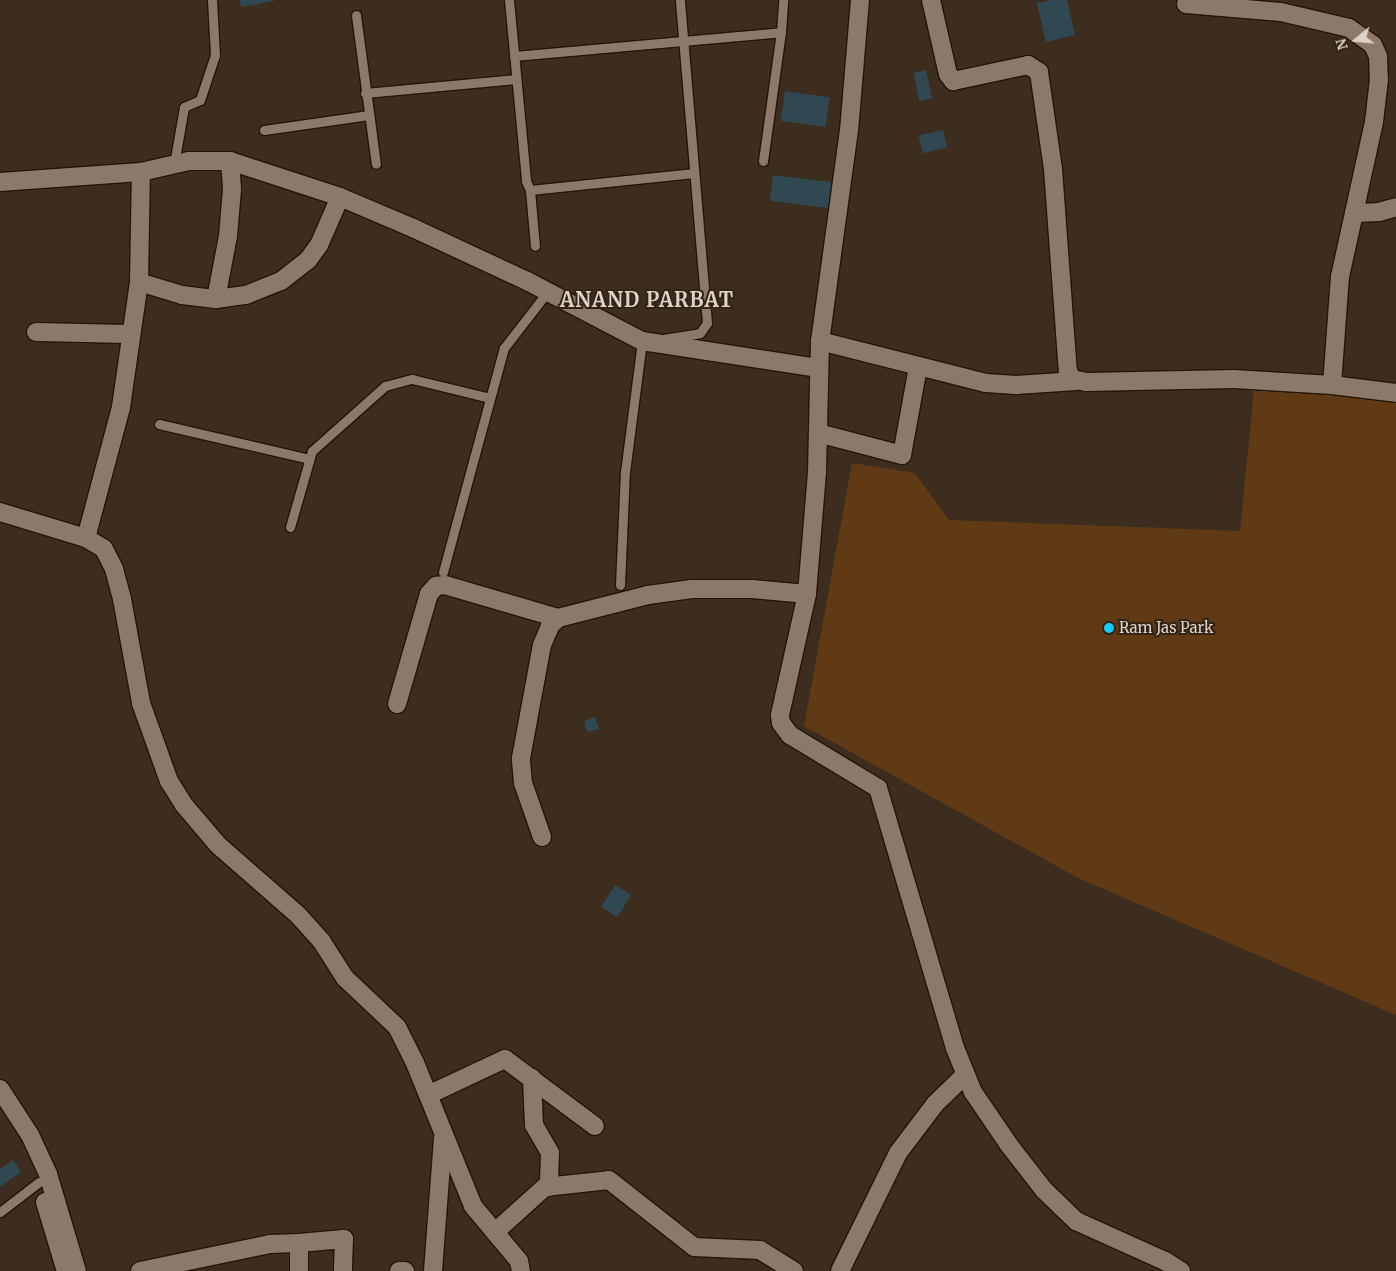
<!DOCTYPE html>
<html>
<head>
<meta charset="utf-8">
<style>
	body { margin:0 }
	#map { position:relative; width:1396px; height:1271px; overflow:hidden; background:#3d2d1e; font-family:Merriweather,serif }
	div>[style] { position:absolute }
	[style*='--x'] { left:calc(var(--x)*1px); top:calc(var(--y)*1px); width:calc(var(--w)*1px); rotate:calc(var(--a)*1deg) }
	.green>* { inset:0; background:#5f3a15 }
	.building>* { inset:0; background:#304851; transform-origin:0 0 }
	.roads { filter:drop-shadow(1px 0 #231507) drop-shadow(-1px 0 #231507) drop-shadow(0 1px #231507) drop-shadow(0 -1px #231507) }
	.lane>* { height:9px; margin:-4.5px; padding:0 4.5px; transform-origin:4.5px; border-radius:4.5px; background:#8d7969 }
	.street>* { height:18px; margin:-9px; padding:0 9px; transform-origin:9px; border-radius:9px; background:#8d7969 }
	.dots>* { width:14px; height:14px; translate:-50% -50%; box-sizing:border-box; border:2px solid #322315; border-radius:50% }
	span { translate:-50% -50%; white-space:nowrap; text-align:center; line-height:1.15; -webkit-text-stroke:4px #322315; paint-order:stroke }
	.poi-label { font-size:15px; color:#ded3ca }
	.left { translate:0 -50%; text-align:left }
	.district-label { font-size:20px; color:#ded3ca; font-weight:700; letter-spacing:1px }
	.north { position:absolute; left:1331px; top:15px; width:50px; height:50px; -webkit-text-stroke:4px #322315; paint-order:stroke; rotate:253deg; font-size:14px; font-weight:700; line-height:20px; text-align:center; color:#ded3ca }
	.north::after { content:''; display:block; margin:auto; width:18px; height:22px; background:#ded3ca; clip-path:polygon(50% 0,100% 100%,50% 72%,0 100%) }
</style>
</head>
<body>
<div id="map">
	<div class="green">
		<i style="clip-path:polygon(1255px 381px,1396px 397px,1396px 1015px,1078px 878px,804px 726px,852px 463px,915px 473px,949px 520px,1240px 531px)"></i>
	</div>
	<div class="building">
		<i style="clip-path:polygon(240px 0,274px 0,274px 1px,241px 7px)"></i>
		<i style="clip-path:polygon(1052px 0,1067px 0,1075px 35px,1046px 42px,1037px 3px)"></i>
		<i style="left:926px;top:70px;width:29px;height:13px;rotate:78deg"></i>
		<i style="left:785px;top:91px;width:45px;height:30px;rotate:8deg"></i>
		<i style="left:943px;top:130px;width:18px;height:25px;rotate:77deg"></i>
		<i style="left:773px;top:175px;width:61px;height:26px;rotate:7deg"></i>
		<i style="clip-path:polygon(595px 717px,599px 729px,587px 732px,584px 721px)"></i>
		<i style="left:615px;top:885px;width:19px;height:26px;rotate:32deg"></i>
		<i style="clip-path:polygon(13px 1160px,21px 1172px,0 1187px,0 1169px)"></i>
	</div>
	<div class="roads">
		<div class="lane">
			<i style="--x:509;--y:0;--w:182;--a:84.6"></i>
			<i style="--x:526;--y:181;--w:10;--a:66"></i>
			<i style="--x:530;--y:190;--w:165;--a:-5.9"></i>
			<i style="--x:356;--y:15;--w:150;--a:82.4"></i>
			<i style="--x:514;--y:56;--w:268;--a:-5.1"></i>
			<i style="--x:781;--y:32;--w:32;--a:-86"></i>
			<i style="--x:365;--y:93;--w:152;--a:-5.3"></i>
			<i style="--x:264;--y:130;--w:106;--a:-8.1"></i>
			<i style="--x:763;--y:161;--w:130;--a:-82.1"></i>
			<i style="--x:174;--y:164;--w:58;--a:-80"></i>
			<i style="--x:184;--y:107;--w:17;--a:-24"></i>
			<i style="--x:200;--y:100;--w:47;--a:-71.6"></i>
			<i style="--x:215;--y:55;--w:55;--a:-93.1"></i>
			<i style="--x:530;--y:190;--w:56;--a:84.9"></i>
			<i style="--x:663;--y:339;--w:37;--a:-9"></i>
			<i style="--x:700;--y:333;--w:12;--a:-55"></i>
			<i style="--x:707;--y:323;--w:324;--a:-94.8"></i>
			<i style="--x:159;--y:424;--w:154;--a:13.1"></i>
			<i style="--x:290;--y:527;--w:79;--a:-73.9"></i>
			<i style="--x:312;--y:451;--w:98;--a:-41.7"></i>
			<i style="--x:385;--y:386;--w:28;--a:-15"></i>
			<i style="--x:412;--y:379;--w:80;--a:13.7"></i>
			<i style="--x:443;--y:572;--w:232;--a:-74.8"></i>
			<i style="--x:504;--y:348;--w:72;--a:-52.3"></i>
			<i style="--x:620;--y:585;--w:113;--a:-87.5"></i>
			<i style="--x:625;--y:472;--w:132;--a:-82.6"></i>
			<i style="--x:0;--y:1212;--w:49;--a:-37.6"></i>
		</div>
		<div class="street">
			<i style="--x:860;--y:0;--w:130;--a:94.8"></i>
			<i style="--x:849;--y:130;--w:213;--a:97.8"></i>
			<i style="--x:820;--y:341;--w:131;--a:91.3"></i>
			<i style="--x:817;--y:472;--w:122;--a:94.7"></i>
			<i style="--x:807;--y:594;--w:124;--a:102.6"></i>
			<i style="--x:780;--y:715;--w:8;--a:83"></i>
			<i style="--x:781;--y:723;--w:15;--a:53"></i>
			<i style="--x:790;--y:735;--w:103;--a:31.1"></i>
			<i style="--x:878;--y:788;--w:271;--a:73.5"></i>
			<i style="--x:955;--y:1048;--w:48;--a:67.8"></i>
			<i style="--x:973;--y:1092;--w:64;--a:55.8"></i>
			<i style="--x:1009;--y:1145;--w:57;--a:52.1"></i>
			<i style="--x:1044;--y:1190;--w:45;--a:44.1"></i>
			<i style="--x:1076;--y:1221;--w:98;--a:24.2"></i>
			<i style="--x:1165;--y:1261;--w:19;--a:32"></i>
			<i style="--x:931;--y:0;--w:76;--a:77.1"></i>
			<i style="--x:948;--y:74;--w:9;--a:54"></i>
			<i style="--x:953;--y:81;--w:77;--a:-12"></i>
			<i style="--x:1028;--y:65;--w:13;--a:32"></i>
			<i style="--x:1039;--y:72;--w:98;--a:81.8"></i>
			<i style="--x:1053;--y:169;--w:203;--a:85.8"></i>
			<i style="--x:1068;--y:371;--w:9;--a:63"></i>
			<i style="--x:1072;--y:379;--w:14;--a:12"></i>
			<i style="--x:1086;--y:382;--w:148;--a:-1.2"></i>
			<i style="--x:1234;--y:379;--w:98;--a:3.5"></i>
			<i style="--x:1332;--y:385;--w:64;--a:7.1"></i>
			<i style="--x:1186;--y:4;--w:95;--a:4.8"></i>
			<i style="--x:1281;--y:12;--w:70;--a:13.2"></i>
			<i style="--x:1349;--y:28;--w:29;--a:35"></i>
			<i style="--x:1373;--y:45;--w:12;--a:66"></i>
			<i style="--x:1378;--y:56;--w:23;--a:88"></i>
			<i style="--x:1379;--y:79;--w:43;--a:96.6"></i>
			<i style="--x:1374;--y:122;--w:158;--a:102.4"></i>
			<i style="--x:1340;--y:276;--w:109;--a:94.2"></i>
			<i style="--x:0;--y:182;--w:141;--a:-4.1"></i>
			<i style="--x:141;--y:172;--w:49;--a:-12.9"></i>
			<i style="--x:189;--y:161;--w:41;--a:0"></i>
			<i style="--x:230;--y:161;--w:116;--a:18.1"></i>
			<i style="--x:340;--y:197;--w:79;--a:23"></i>
			<i style="--x:413;--y:228;--w:126;--a:24.9"></i>
			<i style="--x:527;--y:281;--w:130;--a:27.6"></i>
			<i style="--x:642;--y:341;--w:179;--a:8.7"></i>
			<i style="--x:1354;--y:213;--w:25;--a:-2"></i>
			<i style="--x:1379;--y:212;--w:18;--a:-16"></i>
			<i style="--x:139;--y:282;--w:45;--a:16.8"></i>
			<i style="--x:182;--y:295;--w:34;--a:7"></i>
			<i style="--x:216;--y:299;--w:30;--a:-8"></i>
			<i style="--x:246;--y:295;--w:38;--a:-22"></i>
			<i style="--x:281;--y:281;--w:34;--a:-38"></i>
			<i style="--x:308;--y:260;--w:19;--a:-54"></i>
			<i style="--x:319;--y:245;--w:52;--a:-66.4"></i>
			<i style="--x:216;--y:299;--w:64;--a:-79.2"></i>
			<i style="--x:228;--y:236;--w:47;--a:-85.1"></i>
			<i style="--x:232;--y:189;--w:28;--a:-94"></i>
			<i style="--x:36;--y:332;--w:94;--a:1.2"></i>
			<i style="--x:820;--y:341;--w:171;--a:14.2"></i>
			<i style="--x:986;--y:383;--w:30;--a:4"></i>
			<i style="--x:1016;--y:385;--w:60;--a:-3.8"></i>
			<i style="--x:818;--y:433;--w:87;--a:14.7"></i>
			<i style="--x:902;--y:455;--w:89;--a:-79.7"></i>
			<i style="--x:0;--y:512;--w:90;--a:16.8"></i>
			<i style="--x:86;--y:538;--w:21;--a:31"></i>
			<i style="--x:104;--y:549;--w:22;--a:63"></i>
			<i style="--x:114;--y:569;--w:31;--a:75"></i>
			<i style="--x:122;--y:599;--w:106;--a:79.6"></i>
			<i style="--x:141;--y:703;--w:83;--a:70.3"></i>
			<i style="--x:169;--y:781;--w:28;--a:58"></i>
			<i style="--x:184;--y:805;--w:52;--a:49.6"></i>
			<i style="--x:218;--y:845;--w:106;--a:41.2"></i>
			<i style="--x:298;--y:915;--w:36;--a:48"></i>
			<i style="--x:322;--y:942;--w:43;--a:57.4"></i>
			<i style="--x:345;--y:978;--w:71;--a:43.3"></i>
			<i style="--x:397;--y:1027;--w:40;--a:63.4"></i>
			<i style="--x:415;--y:1063;--w:154;--a:67.9"></i>
			<i style="--x:473;--y:1206;--w:72;--a:50.1"></i>
			<i style="--x:519;--y:1261;--w:10;--a:79"></i>
			<i style="--x:86;--y:538;--w:136;--a:-75"></i>
			<i style="--x:121;--y:407;--w:126;--a:-81.8"></i>
			<i style="--x:139;--y:282;--w:110;--a:-89"></i>
			<i style="--x:397;--y:704;--w:115;--a:-73.8"></i>
			<i style="--x:429;--y:594;--w:11;--a:-49"></i>
			<i style="--x:436;--y:586;--w:9;--a:-6"></i>
			<i style="--x:445;--y:585;--w:118;--a:16.3"></i>
			<i style="--x:542;--y:837;--w:57;--a:-109.4"></i>
			<i style="--x:523;--y:783;--w:25;--a:-95"></i>
			<i style="--x:521;--y:758;--w:115;--a:-79.5"></i>
			<i style="--x:542;--y:645;--w:21;--a:-67"></i>
			<i style="--x:550;--y:626;--w:11;--a:-45"></i>
			<i style="--x:558;--y:618;--w:93;--a:-14.3"></i>
			<i style="--x:648;--y:595;--w:44;--a:-7.8"></i>
			<i style="--x:692;--y:589;--w:60;--a:0"></i>
			<i style="--x:752;--y:589;--w:55;--a:5.2"></i>
			<i style="--x:532;--y:1078;--w:47;--a:87.6"></i>
			<i style="--x:534;--y:1125;--w:32;--a:60"></i>
			<i style="--x:550;--y:1153;--w:34;--a:92"></i>
			<i style="--x:0;--y:1089;--w:55;--a:56.9"></i>
			<i style="--x:30;--y:1135;--w:43;--a:65.2"></i>
			<i style="--x:48;--y:1174;--w:101;--a:73.4"></i>
			<i style="--x:428;--y:1095;--w:85;--a:-25.1"></i>
			<i style="--x:505;--y:1059;--w:112;--a:36.7"></i>
			<i style="--x:45;--y:1202;--w:69;--a:73.1"></i>
			<i style="--x:495;--y:1232;--w:67;--a:-42"></i>
			<i style="--x:545;--y:1187;--w:64;--a:-6.2"></i>
			<i style="--x:609;--y:1180;--w:108;--a:38.2"></i>
			<i style="--x:694;--y:1247;--w:66;--a:2.6"></i>
			<i style="--x:760;--y:1250;--w:40;--a:32"></i>
			<i style="--x:299;--y:1243;--w:45;--a:-5.1"></i>
			<i style="--x:344;--y:1239;--w:32;--a:92"></i>
			<i style="--x:140;--y:1271;--w:133;--a:-11.7"></i>
			<i style="--x:270;--y:1244;--w:29;--a:-2"></i>
			<i style="--x:299;--y:1243;--w:28;--a:90"></i>
			<i style="--x:399;--y:1271;--w:6;--a:0"></i>
			<i style="--x:433;--y:1271;--w:134;--a:-85.7"></i>
			<i style="--x:840;--y:1271;--w:131;--a:-63.8"></i>
			<i style="--x:898;--y:1153;--w:61;--a:-52.9"></i>
			<i style="--x:935;--y:1104;--w:42;--a:-44"></i>
		</div>
	</div>
	<div class="dots">
		<i style="left:1109px;top:628px;background:#14cafb"></i>
	</div>
	<div class="poi-label">
		<span class="left" style="left:1119px;top:628px">Ram Jas Park</span>
	</div>
	<div class="district-label">
		<span style="left:647px;top:299px">ANAND PARBAT</span>
	</div>
	<div class="north">N</div>
</div>
</body>
</html>
